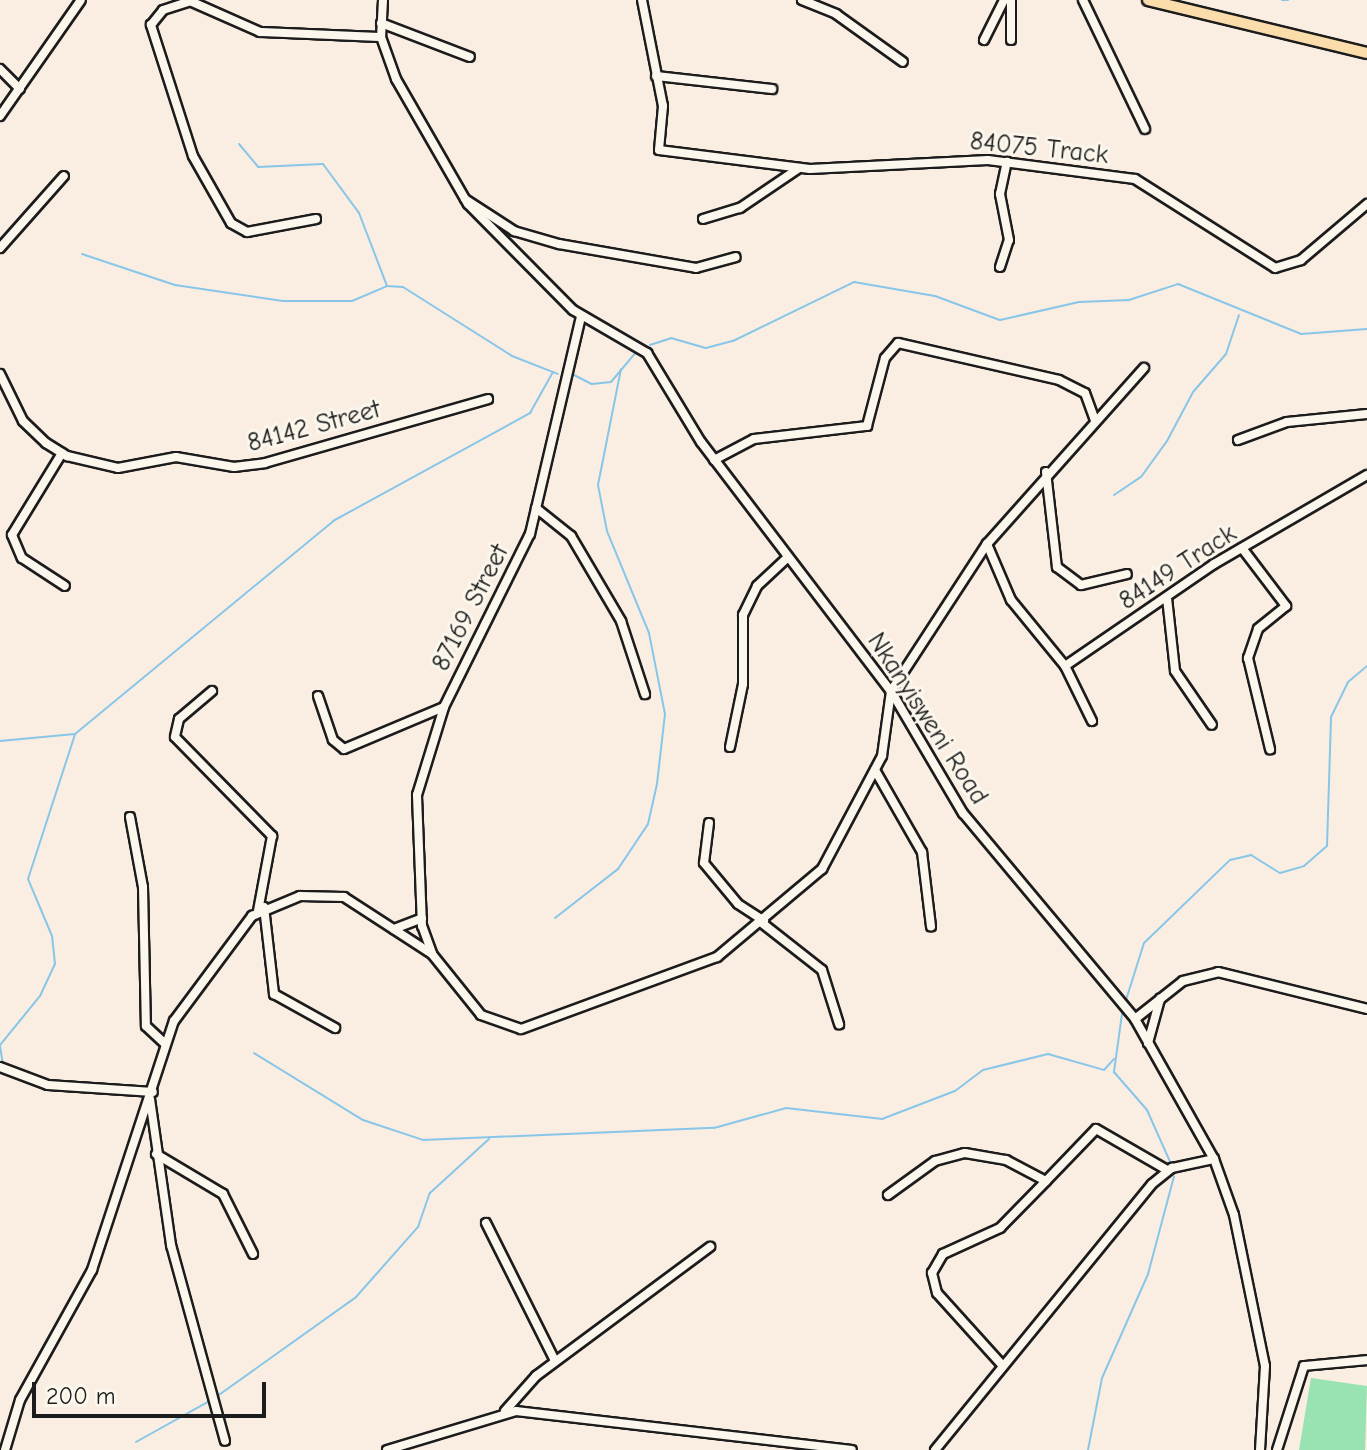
<!DOCTYPE html>
<html>
<head>
<meta charset="utf-8">
<style>
	body { margin:0 }
	#map { position:relative; width:1367px; height:1450px; overflow:hidden; background:#faeee2; font-family:"Comic Neue",sans-serif }
	div>[style] { position:absolute }
	[style*='--x'] { left:calc(var(--x)*1px); top:calc(var(--y)*1px); width:calc(var(--w)*1px); rotate:calc(var(--a)*1deg) }
	.green>* { inset:0; background:#99e2b1 }
	.stream>* { height:2px; margin:-1px; padding:0 1px; transform-origin:1px; border-radius:1px; background:#88c6e9 }
	.roads { filter:drop-shadow(2px 0 #1c1c1c) drop-shadow(-2px 0 #1c1c1c) drop-shadow(0 2px #1c1c1c) drop-shadow(0 -2px #1c1c1c) }
	.minor>* { height:8px; margin:-4px; padding:0 4px; transform-origin:4px; border-radius:4px; background:#fbf7ec }
	.major>* { height:10px; margin:-5px; padding:0 5px; transform-origin:5px; border-radius:5px; background:#faddab }
	span { translate:-50% -50%; white-space:nowrap; text-align:center; line-height:1.15; -webkit-text-stroke:6px #fbf7ec; paint-order:stroke }
	.street-label { font-size:26px; color:#1c1c1c }
	.scale { position:absolute; left:32px; top:1382px; width:234px; height:36px; box-sizing:border-box; border:4px solid #1c1c1c; border-top:0; padding-left:10px; font-size:24px; line-height:28px; white-space:nowrap; color:#1c1c1c; -webkit-text-stroke:6px #fbf7ec; paint-order:stroke }
</style>
</head>
<body>
<div id="map">
	<div class="green">
		<i style="clip-path:polygon(1311px 1378px,1367px 1386px,1365px 1450px,1299px 1450px)"></i>
	</div>
	<div class="stream">
		<i style="--x:1282;--y:0;--w:6;--a:0"></i>
		<i style="--x:239;--y:144;--w:30;--a:50"></i>
		<i style="--x:258;--y:167;--w:65;--a:-2.6"></i>
		<i style="--x:323;--y:164;--w:61;--a:53.7"></i>
		<i style="--x:359;--y:213;--w:78;--a:69"></i>
		<i style="--x:387;--y:286;--w:16;--a:4"></i>
		<i style="--x:403;--y:287;--w:129;--a:32.3"></i>
		<i style="--x:512;--y:356;--w:49;--a:21.4"></i>
		<i style="--x:82;--y:254;--w:98;--a:18.4"></i>
		<i style="--x:175;--y:285;--w:109;--a:8.4"></i>
		<i style="--x:283;--y:301;--w:69;--a:0"></i>
		<i style="--x:352;--y:301;--w:38;--a:-23"></i>
		<i style="--x:650;--y:345;--w:22;--a:-18"></i>
		<i style="--x:671;--y:338;--w:36;--a:16"></i>
		<i style="--x:706;--y:348;--w:28;--a:-15"></i>
		<i style="--x:733;--y:341;--w:135;--a:-26"></i>
		<i style="--x:854;--y:282;--w:82;--a:9.8"></i>
		<i style="--x:935;--y:296;--w:69;--a:20.3"></i>
		<i style="--x:1000;--y:320;--w:81;--a:-12.8"></i>
		<i style="--x:1079;--y:302;--w:50;--a:-2.3"></i>
		<i style="--x:1129;--y:300;--w:52;--a:-18.1"></i>
		<i style="--x:1178;--y:284;--w:133;--a:22.1"></i>
		<i style="--x:1301;--y:334;--w:66;--a:-4.3"></i>
		<i style="--x:572;--y:374;--w:22;--a:27"></i>
		<i style="--x:592;--y:384;--w:19;--a:-6"></i>
		<i style="--x:611;--y:382;--w:39;--a:-50"></i>
		<i style="--x:1114;--y:495;--w:32;--a:-34"></i>
		<i style="--x:1141;--y:477;--w:44;--a:-54.2"></i>
		<i style="--x:1167;--y:441;--w:55;--a:-62"></i>
		<i style="--x:1193;--y:392;--w:50;--a:-49"></i>
		<i style="--x:1226;--y:354;--w:41;--a:-71.6"></i>
		<i style="--x:0;--y:741;--w:75;--a:-5.3"></i>
		<i style="--x:555;--y:918;--w:80;--a:-37.9"></i>
		<i style="--x:618;--y:869;--w:54;--a:-56.3"></i>
		<i style="--x:648;--y:824;--w:41;--a:-77.3"></i>
		<i style="--x:657;--y:784;--w:70;--a:-83.5"></i>
		<i style="--x:665;--y:714;--w:83;--a:-101.2"></i>
		<i style="--x:649;--y:633;--w:110;--a:-112.4"></i>
		<i style="--x:607;--y:531;--w:47;--a:-101.1"></i>
		<i style="--x:598;--y:485;--w:118;--a:-78.8"></i>
		<i style="--x:1126;--y:1000;--w:60;--a:-72.5"></i>
		<i style="--x:1144;--y:943;--w:120;--a:-44"></i>
		<i style="--x:1230;--y:860;--w:22;--a:-13"></i>
		<i style="--x:1251;--y:855;--w:34;--a:32"></i>
		<i style="--x:1280;--y:873;--w:25;--a:-16"></i>
		<i style="--x:1304;--y:866;--w:30;--a:-41"></i>
		<i style="--x:1327;--y:846;--w:129;--a:-88.2"></i>
		<i style="--x:1331;--y:717;--w:39;--a:-64"></i>
		<i style="--x:1348;--y:682;--w:25;--a:-40"></i>
		<i style="--x:1122;--y:1014;--w:59;--a:97.9"></i>
		<i style="--x:1114;--y:1072;--w:50;--a:49"></i>
		<i style="--x:1147;--y:1110;--w:59;--a:66"></i>
		<i style="--x:0;--y:1045;--w:63;--a:-50.8"></i>
		<i style="--x:40;--y:996;--w:35;--a:-65"></i>
		<i style="--x:55;--y:964;--w:28;--a:-96"></i>
		<i style="--x:52;--y:936;--w:62;--a:-112.8"></i>
		<i style="--x:28;--y:879;--w:152;--a:-72"></i>
		<i style="--x:75;--y:734;--w:335;--a:-39.5"></i>
		<i style="--x:333;--y:521;--w:225;--a:-28.7"></i>
		<i style="--x:530;--y:413;--w:47;--a:-60.7"></i>
		<i style="--x:0;--y:1046;--w:19;--a:81"></i>
		<i style="--x:254;--y:1053;--w:128;--a:31.6"></i>
		<i style="--x:363;--y:1120;--w:63;--a:18.4"></i>
		<i style="--x:423;--y:1140;--w:291;--a:-2.4"></i>
		<i style="--x:714;--y:1128;--w:75;--a:-15.5"></i>
		<i style="--x:786;--y:1108;--w:97;--a:6.5"></i>
		<i style="--x:882;--y:1119;--w:78;--a:-21"></i>
		<i style="--x:955;--y:1091;--w:35;--a:-37"></i>
		<i style="--x:983;--y:1070;--w:67;--a:-13.8"></i>
		<i style="--x:1048;--y:1054;--w:58;--a:15.9"></i>
		<i style="--x:1104;--y:1070;--w:15;--a:-48"></i>
		<i style="--x:216;--y:1397;--w:172;--a:-35.5"></i>
		<i style="--x:356;--y:1297;--w:94;--a:-48.5"></i>
		<i style="--x:418;--y:1227;--w:36;--a:-71"></i>
		<i style="--x:430;--y:1193;--w:80;--a:-42.5"></i>
		<i style="--x:136;--y:1442;--w:86;--a:-29.2"></i>
		<i style="--x:1088;--y:1450;--w:73;--a:-79"></i>
		<i style="--x:1102;--y:1378;--w:114;--a:-66.1"></i>
		<i style="--x:1148;--y:1274;--w:101;--a:-75.1"></i>
	</div>
	<div class="roads">
		<div class="minor">
			<i style="--x:383;--y:0;--w:37;--a:93"></i>
			<i style="--x:381;--y:37;--w:45;--a:70.3"></i>
			<i style="--x:396;--y:79;--w:144;--a:60.1"></i>
			<i style="--x:468;--y:204;--w:149;--a:45.3"></i>
			<i style="--x:573;--y:310;--w:86;--a:30.2"></i>
			<i style="--x:647;--y:353;--w:104;--a:58.8"></i>
			<i style="--x:701;--y:442;--w:313;--a:52.7"></i>
			<i style="--x:891;--y:691;--w:142;--a:59.5"></i>
			<i style="--x:963;--y:813;--w:268;--a:50.1"></i>
			<i style="--x:1135;--y:1019;--w:161;--a:60.6"></i>
			<i style="--x:1214;--y:1159;--w:59;--a:70.3"></i>
			<i style="--x:1234;--y:1215;--w:154;--a:78.4"></i>
			<i style="--x:1265;--y:1366;--w:84;--a:93.4"></i>
			<i style="--x:642;--y:0;--w:108;--a:78.8"></i>
			<i style="--x:663;--y:106;--w:44;--a:95.2"></i>
			<i style="--x:659;--y:150;--w:152;--a:7.2"></i>
			<i style="--x:810;--y:169;--w:178;--a:-2.9"></i>
			<i style="--x:988;--y:160;--w:148;--a:7.4"></i>
			<i style="--x:1135;--y:179;--w:166;--a:32.4"></i>
			<i style="--x:1275;--y:268;--w:27;--a:-17"></i>
			<i style="--x:1301;--y:260;--w:87;--a:-40.3"></i>
			<i style="--x:802;--y:0;--w:37;--a:22"></i>
			<i style="--x:836;--y:14;--w:82;--a:35.6"></i>
			<i style="--x:1011;--y:0;--w:40;--a:90"></i>
			<i style="--x:1083;--y:0;--w:143;--a:64.3"></i>
			<i style="--x:381;--y:23;--w:95;--a:20.9"></i>
			<i style="--x:984;--y:40;--w:45;--a:-63.4"></i>
			<i style="--x:0;--y:69;--w:28;--a:45"></i>
			<i style="--x:656;--y:76;--w:117;--a:6.4"></i>
			<i style="--x:0;--y:116;--w:141;--a:-55.1"></i>
			<i style="--x:465;--y:199;--w:59;--a:33.1"></i>
			<i style="--x:514;--y:231;--w:47;--a:16.1"></i>
			<i style="--x:559;--y:244;--w:139;--a:9.9"></i>
			<i style="--x:696;--y:268;--w:41;--a:-15.4"></i>
			<i style="--x:316;--y:219;--w:70;--a:169.3"></i>
			<i style="--x:247;--y:232;--w:18;--a:-151"></i>
			<i style="--x:231;--y:223;--w:77;--a:-119.6"></i>
			<i style="--x:193;--y:156;--w:138;--a:-107.8"></i>
			<i style="--x:151;--y:25;--w:19;--a:-51"></i>
			<i style="--x:163;--y:10;--w:28;--a:-18"></i>
			<i style="--x:190;--y:1;--w:77;--a:23.9"></i>
			<i style="--x:260;--y:32;--w:121;--a:2.4"></i>
			<i style="--x:703;--y:219;--w:39;--a:-17"></i>
			<i style="--x:740;--y:208;--w:71;--a:-34.1"></i>
			<i style="--x:0;--y:248;--w:96;--a:-48.4"></i>
			<i style="--x:1000;--y:267;--w:28;--a:-72"></i>
			<i style="--x:1009;--y:240;--w:47;--a:-101.1"></i>
			<i style="--x:1000;--y:194;--w:33;--a:-78"></i>
			<i style="--x:0;--y:374;--w:52;--a:63.9"></i>
			<i style="--x:23;--y:421;--w:32;--a:44"></i>
			<i style="--x:46;--y:443;--w:25;--a:32"></i>
			<i style="--x:67;--y:456;--w:52;--a:13.2"></i>
			<i style="--x:118;--y:468;--w:59;--a:-10.7"></i>
			<i style="--x:176;--y:457;--w:59;--a:9.8"></i>
			<i style="--x:234;--y:467;--w:31;--a:-7"></i>
			<i style="--x:265;--y:463;--w:232;--a:-16"></i>
			<i style="--x:1238;--y:440;--w:52;--a:-20.2"></i>
			<i style="--x:1287;--y:422;--w:80;--a:-5.7"></i>
			<i style="--x:62;--y:453;--w:96;--a:121.4"></i>
			<i style="--x:12;--y:535;--w:25;--a:67"></i>
			<i style="--x:22;--y:558;--w:51;--a:33.1"></i>
			<i style="--x:714;--y:460;--w:45;--a:-27.7"></i>
			<i style="--x:754;--y:439;--w:114;--a:-6.6"></i>
			<i style="--x:867;--y:426;--w:70;--a:-75.2"></i>
			<i style="--x:885;--y:358;--w:20;--a:-49"></i>
			<i style="--x:898;--y:343;--w:165;--a:12.9"></i>
			<i style="--x:1059;--y:380;--w:29;--a:27"></i>
			<i style="--x:1085;--y:393;--w:30;--a:70"></i>
			<i style="--x:1046;--y:472;--w:96;--a:83.4"></i>
			<i style="--x:1057;--y:567;--w:30;--a:37"></i>
			<i style="--x:1081;--y:585;--w:47;--a:-13.4"></i>
			<i style="--x:536;--y:508;--w:45;--a:38.7"></i>
			<i style="--x:571;--y:536;--w:99;--a:59.5"></i>
			<i style="--x:621;--y:621;--w:77;--a:71.8"></i>
			<i style="--x:987;--y:544;--w:61;--a:66.8"></i>
			<i style="--x:1011;--y:600;--w:85;--a:50.7"></i>
			<i style="--x:1242;--y:548;--w:73;--a:52.8"></i>
			<i style="--x:1286;--y:606;--w:36;--a:141"></i>
			<i style="--x:1258;--y:629;--w:31;--a:109"></i>
			<i style="--x:1248;--y:658;--w:94;--a:76.4"></i>
			<i style="--x:1167;--y:598;--w:73;--a:83.7"></i>
			<i style="--x:1175;--y:671;--w:65;--a:55.6"></i>
			<i style="--x:212;--y:691;--w:43;--a:139.7"></i>
			<i style="--x:179;--y:719;--w:18;--a:103"></i>
			<i style="--x:175;--y:737;--w:139;--a:45.6"></i>
			<i style="--x:272;--y:836;--w:76;--a:100.6"></i>
			<i style="--x:318;--y:696;--w:46;--a:71.2"></i>
			<i style="--x:333;--y:740;--w:14;--a:39"></i>
			<i style="--x:344;--y:749;--w:108;--a:-22.8"></i>
			<i style="--x:1092;--y:721;--w:61;--a:-116.1"></i>
			<i style="--x:1065;--y:666;--w:181;--a:-34.4"></i>
			<i style="--x:1214;--y:564;--w:177;--a:-30.2"></i>
			<i style="--x:730;--y:747;--w:64;--a:-78.3"></i>
			<i style="--x:743;--y:684;--w:69;--a:-90"></i>
			<i style="--x:743;--y:615;--w:32;--a:-64"></i>
			<i style="--x:757;--y:586;--w:41;--a:-43"></i>
			<i style="--x:875;--y:770;--w:95;--a:60.2"></i>
			<i style="--x:922;--y:852;--w:75;--a:83.1"></i>
			<i style="--x:130;--y:817;--w:71;--a:79.5"></i>
			<i style="--x:143;--y:887;--w:139;--a:88.8"></i>
			<i style="--x:146;--y:1026;--w:26;--a:43"></i>
			<i style="--x:709;--y:823;--w:40;--a:97.1"></i>
			<i style="--x:704;--y:863;--w:53;--a:50.3"></i>
			<i style="--x:738;--y:904;--w:31;--a:33"></i>
			<i style="--x:264;--y:907;--w:88;--a:83.4"></i>
			<i style="--x:274;--y:994;--w:70;--a:29.1"></i>
			<i style="--x:762;--y:923;--w:76;--a:38.1"></i>
			<i style="--x:822;--y:970;--w:57;--a:72.5"></i>
			<i style="--x:394;--y:929;--w:30;--a:-21"></i>
			<i style="--x:432;--y:953;--w:29;--a:-110"></i>
			<i style="--x:422;--y:926;--w:131;--a:-92.2"></i>
			<i style="--x:417;--y:795;--w:92;--a:-72.9"></i>
			<i style="--x:444;--y:707;--w:193;--a:-63.6"></i>
			<i style="--x:530;--y:534;--w:224;--a:-76.8"></i>
			<i style="--x:1135;--y:1019;--w:61;--a:-38.4"></i>
			<i style="--x:1183;--y:981;--w:36;--a:-14"></i>
			<i style="--x:1218;--y:972;--w:154;--a:13.9"></i>
			<i style="--x:1148;--y:1043;--w:46;--a:-74.7"></i>
			<i style="--x:0;--y:1067;--w:51;--a:20.6"></i>
			<i style="--x:48;--y:1085;--w:105;--a:3.8"></i>
			<i style="--x:150;--y:1099;--w:148;--a:81.8"></i>
			<i style="--x:171;--y:1245;--w:203;--a:74.6"></i>
			<i style="--x:156;--y:1154;--w:78;--a:30.8"></i>
			<i style="--x:223;--y:1194;--w:67;--a:63.4"></i>
			<i style="--x:888;--y:1195;--w:58;--a:-35.9"></i>
			<i style="--x:935;--y:1161;--w:31;--a:-15"></i>
			<i style="--x:965;--y:1153;--w:42;--a:9.7"></i>
			<i style="--x:1006;--y:1160;--w:45;--a:27.7"></i>
			<i style="--x:1046;--y:1181;--w:72;--a:-46.1"></i>
			<i style="--x:1096;--y:1129;--w:82;--a:30"></i>
			<i style="--x:486;--y:1223;--w:154;--a:63.4"></i>
			<i style="--x:1003;--y:1366;--w:98;--a:-132.1"></i>
			<i style="--x:937;--y:1293;--w:21;--a:-104"></i>
			<i style="--x:932;--y:1273;--w:22;--a:-60"></i>
			<i style="--x:943;--y:1254;--w:63;--a:-24.5"></i>
			<i style="--x:1000;--y:1228;--w:66;--a:-45.6"></i>
			<i style="--x:505;--y:1411;--w:47;--a:-48.5"></i>
			<i style="--x:536;--y:1376;--w:217;--a:-36.6"></i>
			<i style="--x:5;--y:1450;--w:52;--a:-73.3"></i>
			<i style="--x:20;--y:1400;--w:149;--a:-61"></i>
			<i style="--x:92;--y:1270;--w:262;--a:-71.8"></i>
			<i style="--x:174;--y:1021;--w:131;--a:-53.4"></i>
			<i style="--x:252;--y:916;--w:52;--a:-22.6"></i>
			<i style="--x:300;--y:896;--w:44;--a:1.3"></i>
			<i style="--x:344;--y:897;--w:105;--a:32.9"></i>
			<i style="--x:432;--y:954;--w:78;--a:51.2"></i>
			<i style="--x:481;--y:1015;--w:42;--a:19.3"></i>
			<i style="--x:521;--y:1029;--w:209;--a:-20.2"></i>
			<i style="--x:717;--y:957;--w:137;--a:-40"></i>
			<i style="--x:822;--y:869;--w:128;--a:-62"></i>
			<i style="--x:882;--y:756;--w:66;--a:-82.1"></i>
			<i style="--x:891;--y:691;--w:176;--a:-56.9"></i>
			<i style="--x:987;--y:544;--w:236;--a:-48.3"></i>
			<i style="--x:387;--y:1450;--w:135;--a:-16.8"></i>
			<i style="--x:516;--y:1411;--w:338;--a:6.6"></i>
			<i style="--x:935;--y:1450;--w:343;--a:-50.8"></i>
			<i style="--x:1152;--y:1184;--w:26;--a:-39"></i>
			<i style="--x:1172;--y:1168;--w:43;--a:-12.1"></i>
			<i style="--x:1277;--y:1450;--w:88;--a:-72.2"></i>
			<i style="--x:1304;--y:1366;--w:63;--a:-5.4"></i>
		</div>
		<div class="major">
			<i style="--x:1148;--y:0;--w:225;--a:13.6"></i>
		</div>
	</div>
	<div class="street-label">
		<span style="left:1039px;top:149px;rotate:6deg">84075 Track</span>
		<span style="left:314px;top:427px;rotate:-15deg">84142 Street</span>
		<span style="left:1178px;top:568px;rotate:-33deg">84149 Track</span>
		<span style="left:471px;top:608px;rotate:-63deg">87169 Street</span>
		<span style="left:927px;top:719px;rotate:57deg">Nkanyisweni Road</span>
	</div>
	<div class="scale">200 m</div>
</div>
</body>
</html>
